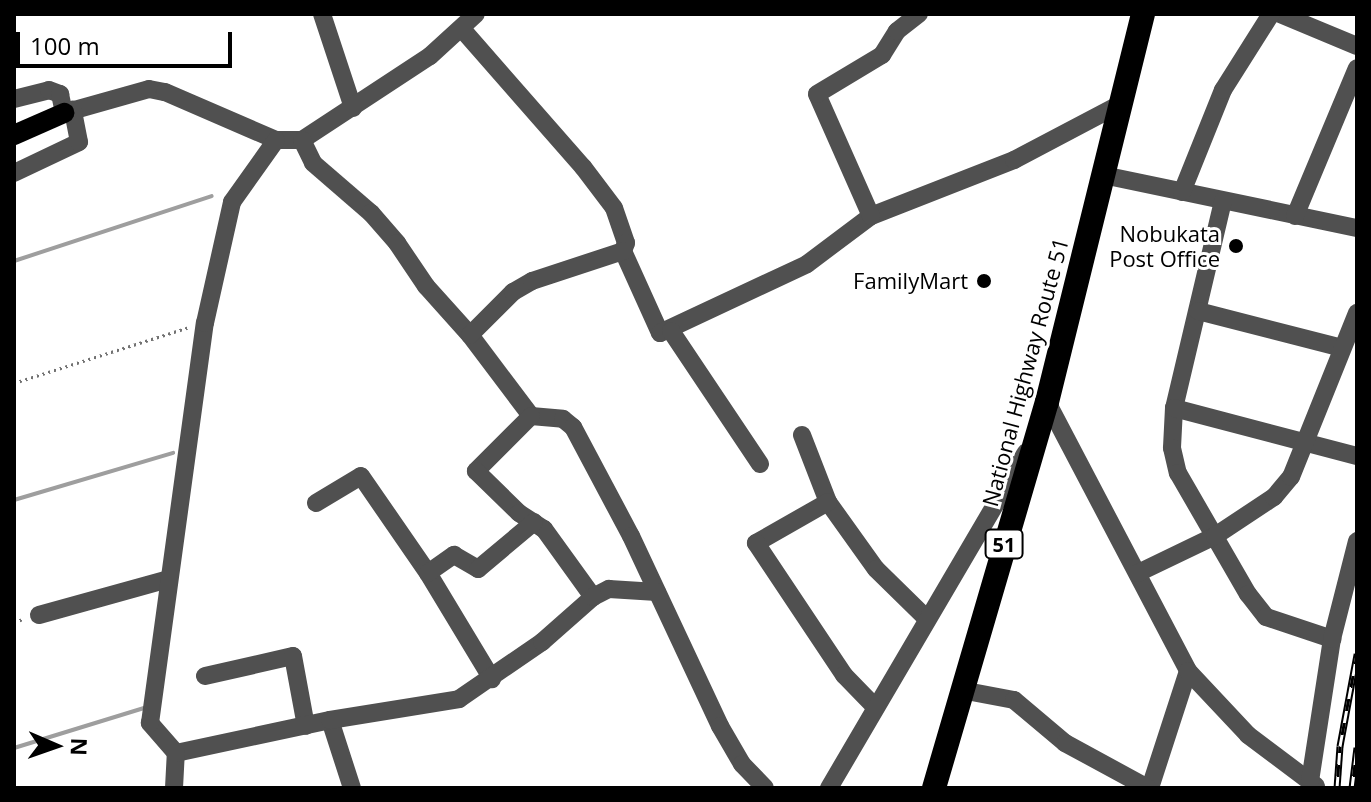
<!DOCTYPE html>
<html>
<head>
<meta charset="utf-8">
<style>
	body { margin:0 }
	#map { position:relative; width:1371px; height:802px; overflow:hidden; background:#fff; font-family:"Open Sans",sans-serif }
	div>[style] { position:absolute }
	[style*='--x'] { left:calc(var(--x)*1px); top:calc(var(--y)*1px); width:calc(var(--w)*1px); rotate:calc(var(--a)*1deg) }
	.stream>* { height:4px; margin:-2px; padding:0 2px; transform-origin:2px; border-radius:2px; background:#9e9e9e }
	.path>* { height:3px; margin-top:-1.5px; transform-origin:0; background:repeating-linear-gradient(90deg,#727272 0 2px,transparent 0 6px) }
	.minor>* { height:18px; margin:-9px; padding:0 9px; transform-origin:9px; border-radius:9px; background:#505050 }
	.major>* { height:20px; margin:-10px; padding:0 10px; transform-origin:10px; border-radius:10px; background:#000 }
	.highway>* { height:24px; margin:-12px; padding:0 12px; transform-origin:12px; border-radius:12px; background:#000 }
	.rail>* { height:7px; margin-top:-3.5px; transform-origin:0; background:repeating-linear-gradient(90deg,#fff 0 12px,#000 0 24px); box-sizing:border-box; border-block:2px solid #000 }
	.dots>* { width:22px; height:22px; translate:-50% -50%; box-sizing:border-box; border:4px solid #fff; border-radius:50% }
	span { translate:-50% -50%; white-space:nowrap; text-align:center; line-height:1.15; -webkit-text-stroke:6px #fff; paint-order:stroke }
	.shield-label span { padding:2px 6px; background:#fff; border:2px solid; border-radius:6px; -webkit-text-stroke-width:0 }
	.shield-label { font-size:20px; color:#000; font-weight:700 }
	.poi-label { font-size:22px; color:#000 }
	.right { translate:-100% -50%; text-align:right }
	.street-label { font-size:22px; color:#000 }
	.frame { position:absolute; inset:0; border:16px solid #000; pointer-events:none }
	.north { position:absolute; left:16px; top:706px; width:80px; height:80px; -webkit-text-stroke:6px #fff; paint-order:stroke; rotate:92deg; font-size:22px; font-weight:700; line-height:32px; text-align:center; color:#000 }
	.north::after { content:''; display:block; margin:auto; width:28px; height:36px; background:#000; clip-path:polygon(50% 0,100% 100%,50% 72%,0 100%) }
	.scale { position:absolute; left:16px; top:32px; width:216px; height:36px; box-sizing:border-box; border:4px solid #000; border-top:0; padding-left:10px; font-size:24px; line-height:28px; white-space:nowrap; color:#000; -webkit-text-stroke:6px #fff; paint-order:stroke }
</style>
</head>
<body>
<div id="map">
	<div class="stream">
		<i style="--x:14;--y:261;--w:208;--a:-18.2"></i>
		<i style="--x:14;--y:500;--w:166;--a:-16.5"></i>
		<i style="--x:14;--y:748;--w:136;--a:-17.1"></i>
	</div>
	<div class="path">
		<i style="--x:14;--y:383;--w:185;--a:-17.7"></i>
		<i style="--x:14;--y:622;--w:9;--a:-18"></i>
	</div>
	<div class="minor">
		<i style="--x:322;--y:14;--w:99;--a:71.7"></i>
		<i style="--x:1280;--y:14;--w:83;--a:22.6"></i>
		<i style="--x:462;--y:29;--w:184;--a:48.8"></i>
		<i style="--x:583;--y:167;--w:51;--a:52.9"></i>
		<i style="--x:614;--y:208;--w:37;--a:71"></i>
		<i style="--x:626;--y:243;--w:9;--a:111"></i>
		<i style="--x:623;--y:251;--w:90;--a:65.7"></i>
		<i style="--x:660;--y:333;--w:162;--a:-25.1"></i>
		<i style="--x:807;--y:264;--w:80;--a:-36.9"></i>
		<i style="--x:871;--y:216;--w:154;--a:-21.4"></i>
		<i style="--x:1014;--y:160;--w:122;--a:-27.8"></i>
		<i style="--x:14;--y:99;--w:36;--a:-14"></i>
		<i style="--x:49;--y:90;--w:12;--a:20"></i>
		<i style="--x:60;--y:94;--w:19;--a:78"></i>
		<i style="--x:64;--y:113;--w:88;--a:-15.8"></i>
		<i style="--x:149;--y:89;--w:16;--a:11"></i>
		<i style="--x:165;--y:92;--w:121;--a:23.4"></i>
		<i style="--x:276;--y:140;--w:26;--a:0"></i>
		<i style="--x:302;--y:140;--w:153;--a:-33.3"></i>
		<i style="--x:430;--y:56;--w:62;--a:-42.4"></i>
		<i style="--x:302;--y:140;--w:25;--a:64"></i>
		<i style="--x:313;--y:163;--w:77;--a:40.8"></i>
		<i style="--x:371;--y:213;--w:40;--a:49"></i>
		<i style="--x:397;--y:243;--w:52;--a:56"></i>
		<i style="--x:426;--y:286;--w:66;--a:48.1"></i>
		<i style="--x:470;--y:335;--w:101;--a:53"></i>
		<i style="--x:531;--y:416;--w:32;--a:5"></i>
		<i style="--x:563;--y:419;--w:13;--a:39"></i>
		<i style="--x:573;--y:427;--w:123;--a:62"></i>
		<i style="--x:631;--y:536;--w:210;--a:64.9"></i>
		<i style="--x:720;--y:726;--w:44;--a:59.9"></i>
		<i style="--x:742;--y:764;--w:33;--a:46"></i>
		<i style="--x:14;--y:173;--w:72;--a:-25.5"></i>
		<i style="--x:79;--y:142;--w:33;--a:-101"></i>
		<i style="--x:1103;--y:175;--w:259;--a:11.8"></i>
		<i style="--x:1182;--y:192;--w:110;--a:-68.1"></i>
		<i style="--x:1223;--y:90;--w:90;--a:-57.7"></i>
		<i style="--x:1223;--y:201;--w:213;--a:103.3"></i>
		<i style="--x:1174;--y:408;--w:40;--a:92.9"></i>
		<i style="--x:1172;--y:448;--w:26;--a:77"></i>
		<i style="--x:1178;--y:473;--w:140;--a:60"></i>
		<i style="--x:1248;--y:594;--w:29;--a:52"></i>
		<i style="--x:1266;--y:617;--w:70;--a:18.4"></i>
		<i style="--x:871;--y:216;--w:133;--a:-113.9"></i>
		<i style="--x:817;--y:94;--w:76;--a:-31"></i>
		<i style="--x:882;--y:55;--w:28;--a:-58"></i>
		<i style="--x:897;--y:31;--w:28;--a:-38"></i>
		<i style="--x:1295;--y:216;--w:160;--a:-67.3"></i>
		<i style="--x:1198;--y:311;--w:149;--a:14.4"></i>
		<i style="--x:671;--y:331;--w:160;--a:56.2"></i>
		<i style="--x:470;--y:335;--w:61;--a:-45"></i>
		<i style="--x:513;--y:292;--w:22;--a:-30"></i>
		<i style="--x:532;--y:281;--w:96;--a:-18.2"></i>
		<i style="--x:1047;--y:402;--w:304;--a:62.3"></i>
		<i style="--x:1188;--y:671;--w:123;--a:108"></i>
		<i style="--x:1174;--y:408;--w:189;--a:14.7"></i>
		<i style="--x:531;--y:416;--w:78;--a:135"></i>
		<i style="--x:476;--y:471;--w:60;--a:44.3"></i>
		<i style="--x:519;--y:513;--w:30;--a:33"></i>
		<i style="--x:544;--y:529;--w:84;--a:54.2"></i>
		<i style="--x:802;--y:435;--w:72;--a:68.8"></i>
		<i style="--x:828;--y:502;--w:82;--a:54.4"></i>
		<i style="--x:876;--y:569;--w:70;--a:44.4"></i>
		<i style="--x:828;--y:502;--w:83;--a:150.3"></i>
		<i style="--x:756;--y:543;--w:159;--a:56.3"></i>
		<i style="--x:844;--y:675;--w:45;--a:45.9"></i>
		<i style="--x:316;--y:503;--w:52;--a:-31"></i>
		<i style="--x:361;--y:476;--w:118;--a:55.4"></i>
		<i style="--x:428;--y:573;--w:124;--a:58.9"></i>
		<i style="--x:428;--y:573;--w:32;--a:-35"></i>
		<i style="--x:454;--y:555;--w:28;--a:30"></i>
		<i style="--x:478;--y:569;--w:73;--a:-40"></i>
		<i style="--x:1138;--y:573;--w:85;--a:-25.7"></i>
		<i style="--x:1215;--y:536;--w:71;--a:-33.5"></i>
		<i style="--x:1274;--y:497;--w:26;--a:-50"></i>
		<i style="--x:1291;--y:477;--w:177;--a:-68.1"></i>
		<i style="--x:39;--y:615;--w:135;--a:-15.5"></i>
		<i style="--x:1188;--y:671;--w:88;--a:46.8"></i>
		<i style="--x:1248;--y:735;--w:85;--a:36.9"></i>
		<i style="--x:205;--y:676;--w:90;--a:-12.8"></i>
		<i style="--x:293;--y:656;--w:71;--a:79.5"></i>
		<i style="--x:961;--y:690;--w:54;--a:10.7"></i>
		<i style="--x:1014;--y:700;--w:67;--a:40.1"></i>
		<i style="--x:1065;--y:743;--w:94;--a:28.5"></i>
		<i style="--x:330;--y:720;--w:71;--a:72.1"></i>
		<i style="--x:176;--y:753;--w:157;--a:-12.1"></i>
		<i style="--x:330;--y:720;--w:131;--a:-9.2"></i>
		<i style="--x:459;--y:699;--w:101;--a:-34.5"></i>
		<i style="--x:542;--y:642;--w:68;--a:-41.4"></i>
		<i style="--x:593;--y:597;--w:18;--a:-27"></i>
		<i style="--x:609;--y:589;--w:48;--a:3.6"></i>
		<i style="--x:1310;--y:781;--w:144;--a:-81.2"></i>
		<i style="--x:1332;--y:639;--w:101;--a:-75.7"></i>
		<i style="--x:174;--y:788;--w:35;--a:-87"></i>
		<i style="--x:176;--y:753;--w:40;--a:-131"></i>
		<i style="--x:150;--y:723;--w:404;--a:-82.2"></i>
		<i style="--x:205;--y:323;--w:124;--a:-77.4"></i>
		<i style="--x:232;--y:202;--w:76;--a:-54.6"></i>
		<i style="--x:829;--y:788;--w:389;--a:-59.6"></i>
	</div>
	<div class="major">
		<i style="--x:14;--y:135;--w:55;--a:-23.7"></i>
	</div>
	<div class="highway">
		<i style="--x:934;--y:788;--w:402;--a:-73.7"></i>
		<i style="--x:1047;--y:402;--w:400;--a:-76.1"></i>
	</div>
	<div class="rail">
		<i style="--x:1337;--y:788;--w:42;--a:-85.9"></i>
		<i style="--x:1340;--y:746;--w:94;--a:-79.5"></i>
		<i style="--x:1352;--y:788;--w:41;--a:-83"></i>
	</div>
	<div class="dots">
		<i style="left:1236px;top:246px;background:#000"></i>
		<i style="left:984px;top:281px;background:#000"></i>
	</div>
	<div class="shield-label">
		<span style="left:1004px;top:544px">51</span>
	</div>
	<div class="poi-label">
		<span class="right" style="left:1220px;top:246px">Nobukata<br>Post Office</span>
		<span class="right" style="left:968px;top:281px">FamilyMart</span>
	</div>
	<div class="street-label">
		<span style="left:1025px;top:372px;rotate:-75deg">National Highway Route 51</span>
	</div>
	<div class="frame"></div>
	<div class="north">N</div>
	<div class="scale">100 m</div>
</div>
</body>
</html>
